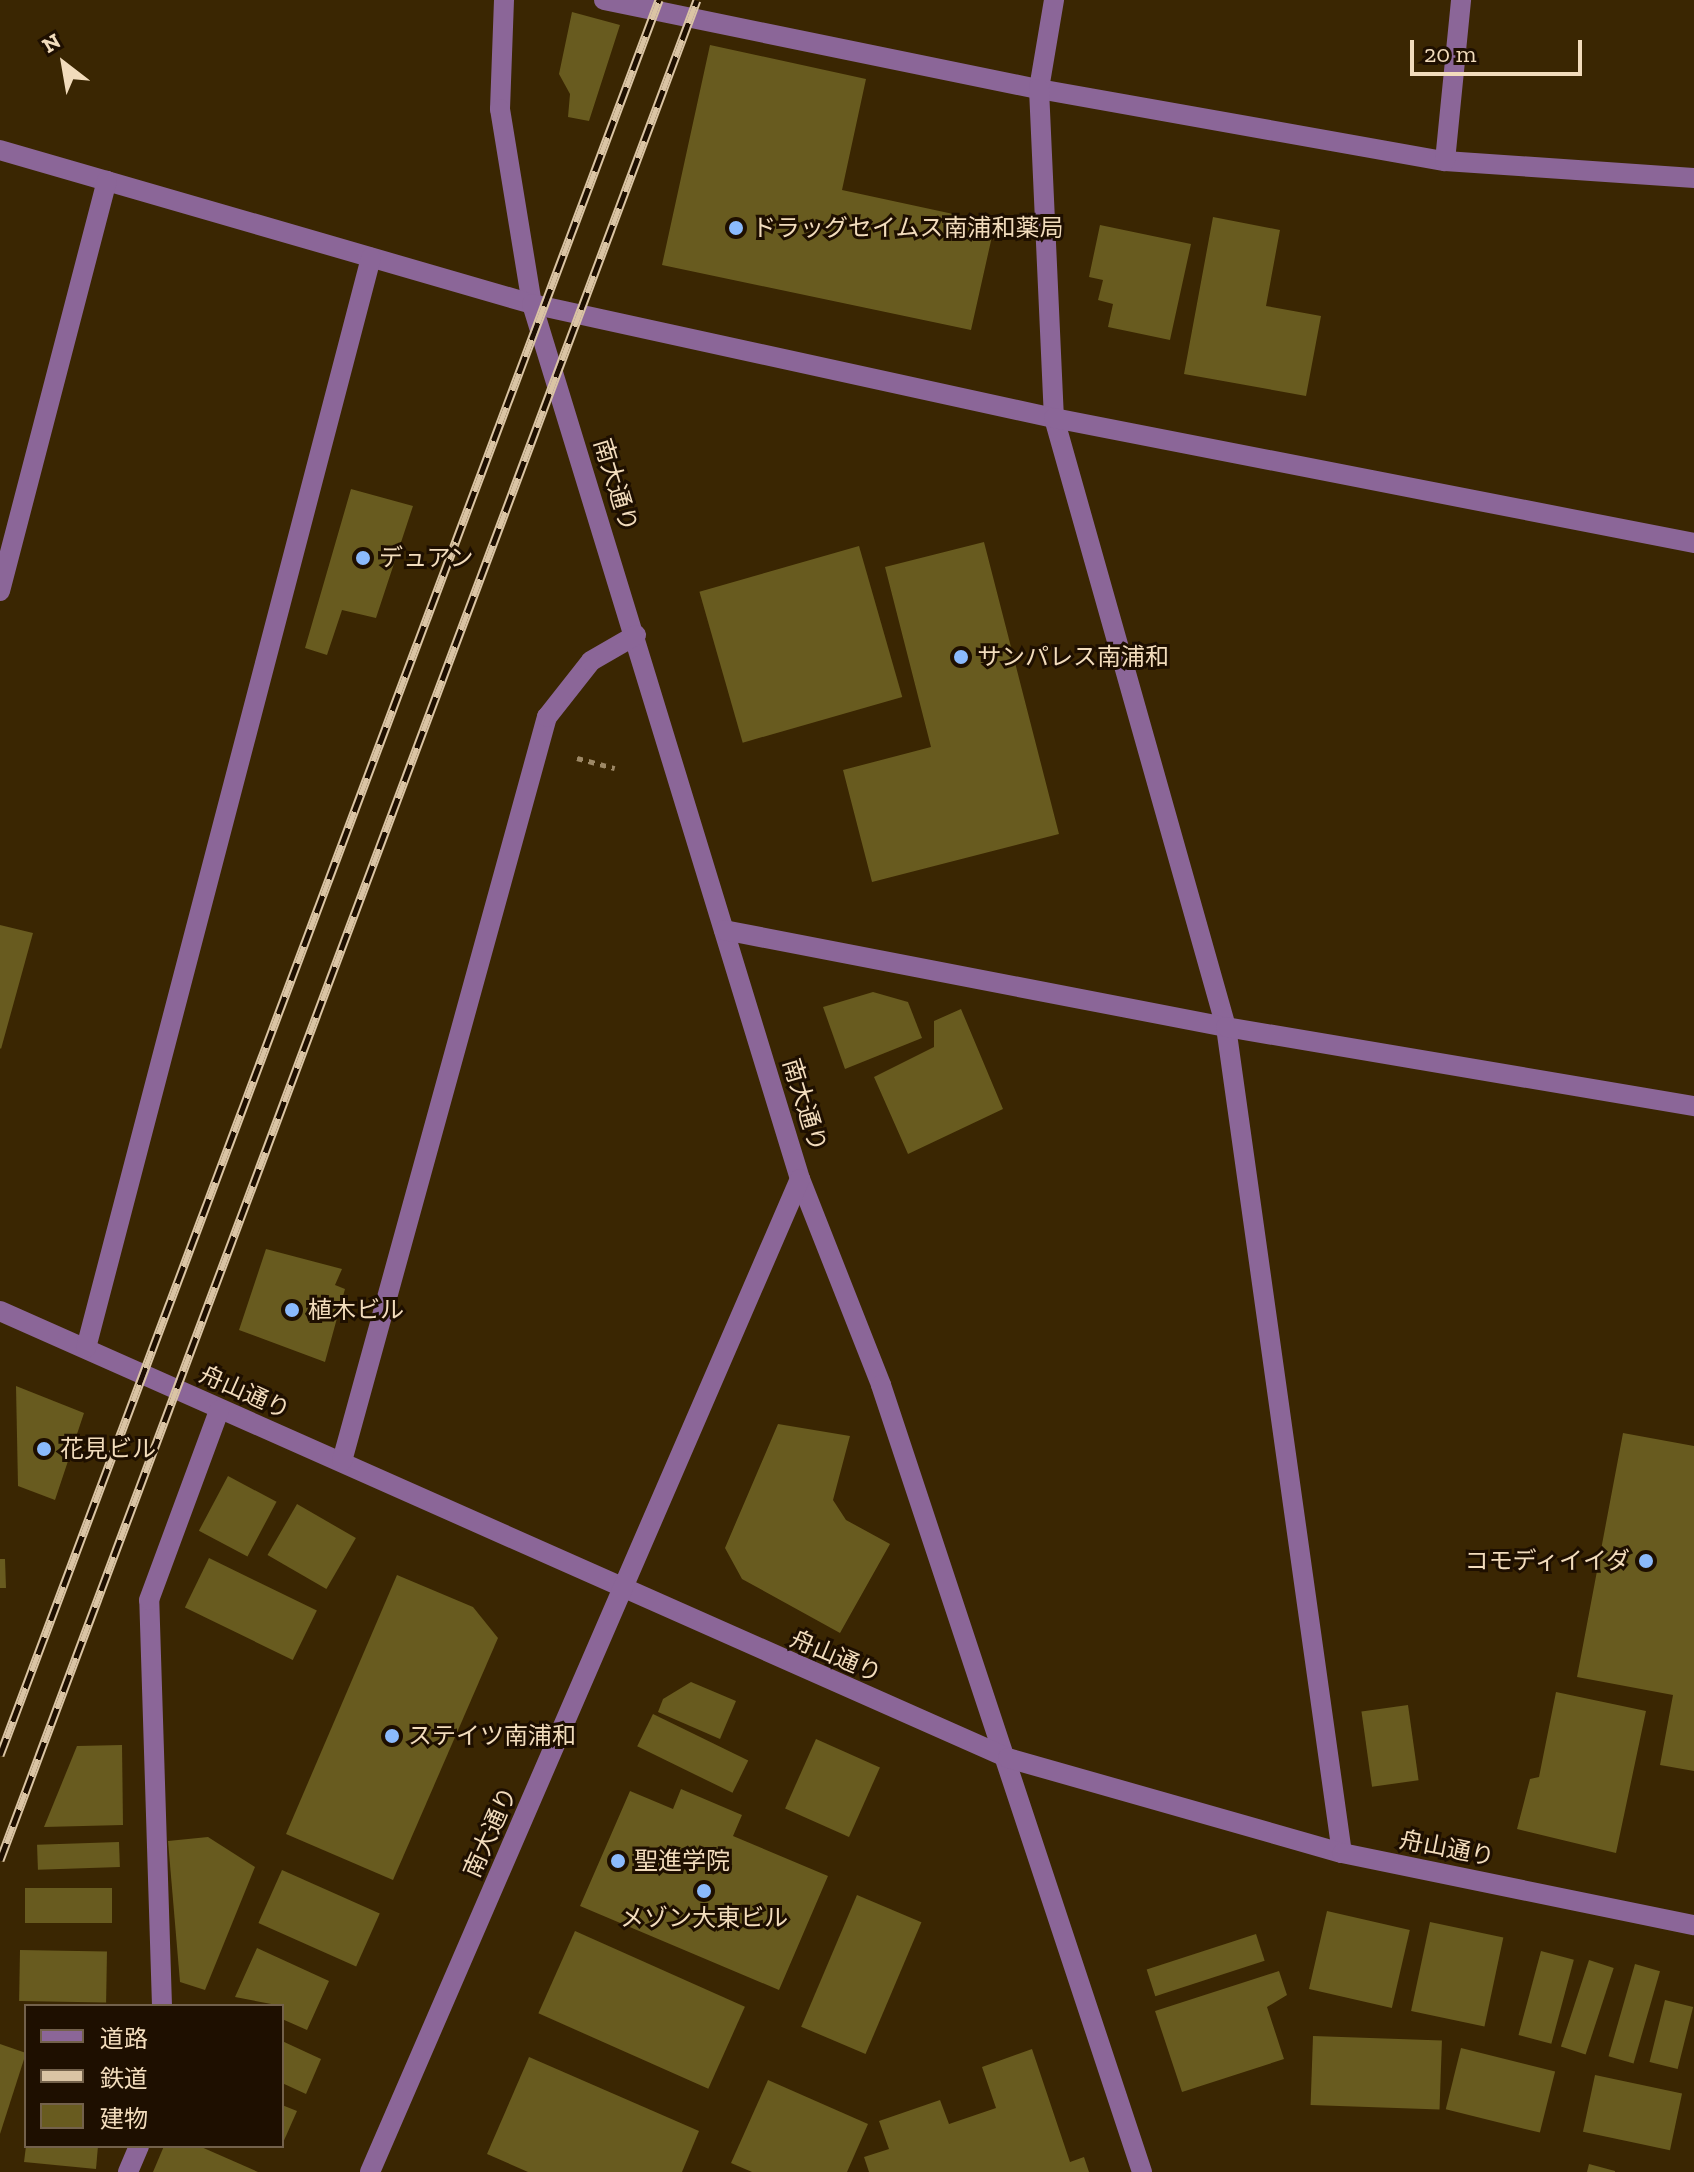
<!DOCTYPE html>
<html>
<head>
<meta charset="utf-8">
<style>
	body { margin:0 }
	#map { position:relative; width:1694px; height:2172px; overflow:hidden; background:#3a2602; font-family:"Zilla Slab","Noto Sans JP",serif }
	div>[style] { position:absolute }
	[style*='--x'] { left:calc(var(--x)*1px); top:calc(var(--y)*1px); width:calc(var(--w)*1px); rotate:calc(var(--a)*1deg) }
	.building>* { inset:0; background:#685b1f; transform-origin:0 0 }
	.path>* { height:5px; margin-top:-2.5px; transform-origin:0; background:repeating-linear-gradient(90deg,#9d8866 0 6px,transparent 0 12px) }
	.minor>* { height:20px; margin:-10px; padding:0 10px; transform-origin:10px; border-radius:10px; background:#8b6698 }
	.rail>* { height:9px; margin-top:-4.5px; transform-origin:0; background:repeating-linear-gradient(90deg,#1e0f00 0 18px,#dac4a4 0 36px); box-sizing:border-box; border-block:2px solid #dac4a4 }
	.dots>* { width:22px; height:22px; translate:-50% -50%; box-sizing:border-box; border:4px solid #1e0f00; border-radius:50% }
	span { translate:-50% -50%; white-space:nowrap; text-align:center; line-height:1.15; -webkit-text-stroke:6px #1e0f00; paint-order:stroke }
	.poi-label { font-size:24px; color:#f2dcbc }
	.left { translate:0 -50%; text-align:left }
	.right { translate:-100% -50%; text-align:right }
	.street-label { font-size:24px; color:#f2dcbc }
	.legend { position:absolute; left:24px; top:2004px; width:260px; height:144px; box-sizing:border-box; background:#1e0f00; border:2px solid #73614b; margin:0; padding:10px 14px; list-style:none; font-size:24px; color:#f2dcbc }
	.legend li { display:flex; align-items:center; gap:16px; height:40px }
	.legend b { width:40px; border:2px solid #73614b }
	.north { position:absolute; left:24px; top:24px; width:80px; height:80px; -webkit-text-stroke:6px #1e0f00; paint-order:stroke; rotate:329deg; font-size:22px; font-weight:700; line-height:32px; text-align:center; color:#f2dcbc }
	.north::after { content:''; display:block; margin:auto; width:28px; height:36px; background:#f2dcbc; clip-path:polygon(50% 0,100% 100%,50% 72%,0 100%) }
	.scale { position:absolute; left:1410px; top:40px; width:172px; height:36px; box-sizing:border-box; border:4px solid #f2dcbc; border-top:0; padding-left:10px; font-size:24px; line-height:28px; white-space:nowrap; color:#f2dcbc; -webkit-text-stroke:6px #1e0f00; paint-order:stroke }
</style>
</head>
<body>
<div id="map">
	<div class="building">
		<i style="clip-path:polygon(572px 12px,620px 25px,589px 121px,568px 117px,570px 94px,559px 74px)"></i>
		<i style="clip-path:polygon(710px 45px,866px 79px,842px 190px,995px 223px,971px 330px,662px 265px)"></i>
		<i style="clip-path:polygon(1213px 217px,1280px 230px,1266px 306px,1321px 316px,1306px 396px,1184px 374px)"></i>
		<i style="clip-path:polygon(1100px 225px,1191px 244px,1170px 340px,1108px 327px,1113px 304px,1098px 300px,1103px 280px,1089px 277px)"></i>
		<i style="clip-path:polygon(351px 489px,413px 506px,376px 618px,342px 610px,327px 655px,305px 648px)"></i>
		<i style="clip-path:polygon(984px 542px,1059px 834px,872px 882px,843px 770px,931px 747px,885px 567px)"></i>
		<i style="left:859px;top:546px;width:157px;height:166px;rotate:74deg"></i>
		<i style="clip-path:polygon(0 925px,33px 933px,1px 1049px,0 1048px)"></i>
		<i style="clip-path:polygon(873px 992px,908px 1002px,922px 1038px,845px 1069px,823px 1007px)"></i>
		<i style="clip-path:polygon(961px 1009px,1003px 1109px,908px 1154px,874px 1077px,934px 1047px,934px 1021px)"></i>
		<i style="clip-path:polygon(266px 1249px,342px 1269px,335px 1285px,345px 1289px,325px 1362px,239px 1330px)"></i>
		<i style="clip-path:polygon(16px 1386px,84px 1413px,55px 1500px,18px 1486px)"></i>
		<i style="clip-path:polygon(778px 1424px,850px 1436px,833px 1500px,846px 1520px,890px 1544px,840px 1633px,742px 1579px,725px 1548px)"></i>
		<i style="clip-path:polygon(1623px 1433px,1694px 1446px,1694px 1771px,1660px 1765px,1673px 1695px,1577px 1677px)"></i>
		<i style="left:228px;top:1476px;width:55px;height:62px;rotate:28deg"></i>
		<i style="left:297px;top:1504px;width:68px;height:59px;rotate:30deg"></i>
		<i style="left:209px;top:1558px;width:120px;height:55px;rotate:26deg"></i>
		<i style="clip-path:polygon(0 1559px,5px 1559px,6px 1588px,0 1588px)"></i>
		<i style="clip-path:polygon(397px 1575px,473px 1607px,498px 1638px,393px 1880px,286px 1834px)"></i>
		<i style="clip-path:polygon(691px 1682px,736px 1701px,720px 1739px,658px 1712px,663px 1699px)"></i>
		<i style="clip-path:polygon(1556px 1692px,1646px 1711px,1616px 1853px,1517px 1829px,1530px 1779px,1539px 1777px)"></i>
		<i style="left:1408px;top:1705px;width:76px;height:47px;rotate:82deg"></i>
		<i style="left:653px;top:1714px;width:106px;height:36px;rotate:26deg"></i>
		<i style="left:816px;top:1739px;width:70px;height:76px;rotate:24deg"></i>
		<i style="clip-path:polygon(122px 1745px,123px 1825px,44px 1827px,77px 1746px)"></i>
		<i style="clip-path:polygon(681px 1789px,742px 1815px,733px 1836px,828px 1876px,779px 1990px,580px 1906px,630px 1791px,673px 1809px)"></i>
		<i style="clip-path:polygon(208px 1837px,255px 1867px,205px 1990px,180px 1982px,168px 1841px)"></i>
		<i style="left:119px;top:1842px;width:25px;height:82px;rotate:88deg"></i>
		<i style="left:282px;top:1870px;width:107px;height:58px;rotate:24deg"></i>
		<i style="left:112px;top:1888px;width:35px;height:87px;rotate:90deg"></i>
		<i style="left:857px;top:1895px;width:70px;height:143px;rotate:23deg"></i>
		<i style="left:1327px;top:1911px;width:85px;height:80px;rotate:13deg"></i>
		<i style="left:1430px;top:1922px;width:75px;height:91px;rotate:12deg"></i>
		<i style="left:575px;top:1931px;width:186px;height:90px;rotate:24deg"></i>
		<i style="left:1256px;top:1934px;width:28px;height:115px;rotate:72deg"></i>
		<i style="clip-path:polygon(257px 1948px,329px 1981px,307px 2030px,282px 2019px,282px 2006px,235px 1997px)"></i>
		<i style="left:20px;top:1950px;width:87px;height:51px;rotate:1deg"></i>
		<i style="left:1541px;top:1951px;width:34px;height:87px;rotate:15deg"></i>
		<i style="left:1589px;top:1960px;width:26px;height:91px;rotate:18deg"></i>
		<i style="left:1635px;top:1964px;width:26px;height:96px;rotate:16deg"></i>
		<i style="clip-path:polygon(1279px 1971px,1287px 1995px,1267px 2007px,1284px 2059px,1182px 2092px,1155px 2011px)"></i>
		<i style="left:1665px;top:2000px;width:29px;height:64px;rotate:14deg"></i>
		<i style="left:1313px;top:2036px;width:129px;height:69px;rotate:2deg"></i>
		<i style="clip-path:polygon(282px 2041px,321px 2059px,306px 2094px,282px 2083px)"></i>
		<i style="clip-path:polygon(0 2044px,26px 2053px,0 2134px)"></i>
		<i style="left:1461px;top:2048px;width:97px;height:63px;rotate:14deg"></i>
		<i style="clip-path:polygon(1032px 2049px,1070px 2162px,1084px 2157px,1089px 2172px,869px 2172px,864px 2157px,889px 2149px,879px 2121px,940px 2100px,949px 2124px,996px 2108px,982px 2067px)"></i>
		<i style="clip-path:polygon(529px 2057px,699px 2131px,682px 2172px,528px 2172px,487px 2154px)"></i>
		<i style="left:1595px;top:2075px;width:89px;height:58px;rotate:12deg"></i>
		<i style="clip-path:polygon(768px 2080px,868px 2124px,847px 2172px,752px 2172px,731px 2163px)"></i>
		<i style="clip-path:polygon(282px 2105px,297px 2111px,282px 2145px)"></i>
		<i style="clip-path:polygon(26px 2146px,98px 2146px,96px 2169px,24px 2162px)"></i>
		<i style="clip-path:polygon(164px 2146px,199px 2146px,258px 2172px,153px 2172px)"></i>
		<i style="clip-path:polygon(1589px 2164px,1615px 2171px,1615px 2172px,1587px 2172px)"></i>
	</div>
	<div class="path">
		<i style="--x:577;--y:758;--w:39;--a:15"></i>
	</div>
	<div class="minor">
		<i style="--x:504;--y:0;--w:109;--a:92.1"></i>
		<i style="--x:500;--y:109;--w:198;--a:80.7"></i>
		<i style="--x:532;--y:304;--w:915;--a:72.97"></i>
		<i style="--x:800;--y:1179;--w:221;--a:68.5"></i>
		<i style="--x:881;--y:1385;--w:829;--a:71.65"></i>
		<i style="--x:604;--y:0;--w:444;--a:11.6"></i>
		<i style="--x:1039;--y:89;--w:412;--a:10.1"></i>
		<i style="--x:1445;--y:161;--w:250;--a:3.9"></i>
		<i style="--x:1054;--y:0;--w:90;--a:99.6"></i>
		<i style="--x:1039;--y:89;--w:329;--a:87.4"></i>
		<i style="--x:1054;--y:418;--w:633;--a:74.23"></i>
		<i style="--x:1226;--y:1027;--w:834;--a:82.01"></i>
		<i style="--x:0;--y:150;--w:554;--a:16.14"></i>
		<i style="--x:532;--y:304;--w:534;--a:12.32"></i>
		<i style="--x:1054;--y:418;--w:652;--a:11.05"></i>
		<i style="--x:1445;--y:161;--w:162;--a:-84.3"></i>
		<i style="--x:0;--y:591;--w:424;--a:-75.4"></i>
		<i style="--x:724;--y:930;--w:511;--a:10.94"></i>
		<i style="--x:1226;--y:1027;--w:475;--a:9.6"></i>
		<i style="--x:0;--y:1311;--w:1103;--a:23.92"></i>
		<i style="--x:1008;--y:1758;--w:347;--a:15.9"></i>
		<i style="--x:1342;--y:1853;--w:359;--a:11.6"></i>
		<i style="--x:86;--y:1348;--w:1127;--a:-75.35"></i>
		<i style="--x:342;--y:1461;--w:772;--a:-74.6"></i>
		<i style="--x:547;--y:717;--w:71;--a:-51.8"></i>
		<i style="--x:591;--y:661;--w:52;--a:-30"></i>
		<i style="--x:162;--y:2006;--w:406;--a:-91.8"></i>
		<i style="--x:149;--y:1600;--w:202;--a:-69.7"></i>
		<i style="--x:128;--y:2172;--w:28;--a:-67"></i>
		<i style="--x:370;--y:2172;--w:1082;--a:-66.59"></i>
	</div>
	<div class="rail">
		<i style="--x:0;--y:1755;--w:1875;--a:-69.42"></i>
		<i style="--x:0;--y:1860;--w:1986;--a:-69.46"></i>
	</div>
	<div class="dots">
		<i style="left:736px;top:228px;background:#8bbafc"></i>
		<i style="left:363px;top:558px;background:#8bbafc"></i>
		<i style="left:961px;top:657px;background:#8bbafc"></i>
		<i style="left:292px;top:1310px;background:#8bbafc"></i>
		<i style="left:44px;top:1449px;background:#8bbafc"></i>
		<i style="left:1646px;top:1561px;background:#8bbafc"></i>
		<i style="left:392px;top:1736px;background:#8bbafc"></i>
		<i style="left:618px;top:1861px;background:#8bbafc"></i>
		<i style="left:704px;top:1891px;background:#8bbafc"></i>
	</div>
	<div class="poi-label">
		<span class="left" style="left:752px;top:228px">ドラッグセイムス南浦和薬局</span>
		<span class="left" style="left:379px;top:558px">デュアン</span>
		<span class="left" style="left:977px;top:657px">サンパレス南浦和</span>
		<span class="left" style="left:308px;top:1310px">植木ビル</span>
		<span class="left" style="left:60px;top:1449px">花見ビル</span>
		<span class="right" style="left:1630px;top:1561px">コモディイイダ</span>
		<span class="left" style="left:408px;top:1736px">ステイツ南浦和</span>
		<span class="left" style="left:634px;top:1861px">聖進学院</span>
		<span style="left:704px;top:1918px">メゾン大東ビル</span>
	</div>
	<div class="street-label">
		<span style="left:616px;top:485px;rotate:73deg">南大通り</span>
		<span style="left:805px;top:1105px;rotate:73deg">南大通り</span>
		<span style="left:245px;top:1392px;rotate:24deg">舟山通り</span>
		<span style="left:836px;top:1656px;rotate:23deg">舟山通り</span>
		<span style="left:490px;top:1832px;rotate:-66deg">南大通り</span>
		<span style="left:1447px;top:1848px;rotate:11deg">舟山通り</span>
	</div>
	<ul class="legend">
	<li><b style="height:10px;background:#8b6698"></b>道路</li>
	<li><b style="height:10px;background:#dac4a4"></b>鉄道</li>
	<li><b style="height:22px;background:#685b1f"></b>建物</li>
	</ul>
	<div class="north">N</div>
	<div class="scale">20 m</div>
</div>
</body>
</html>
